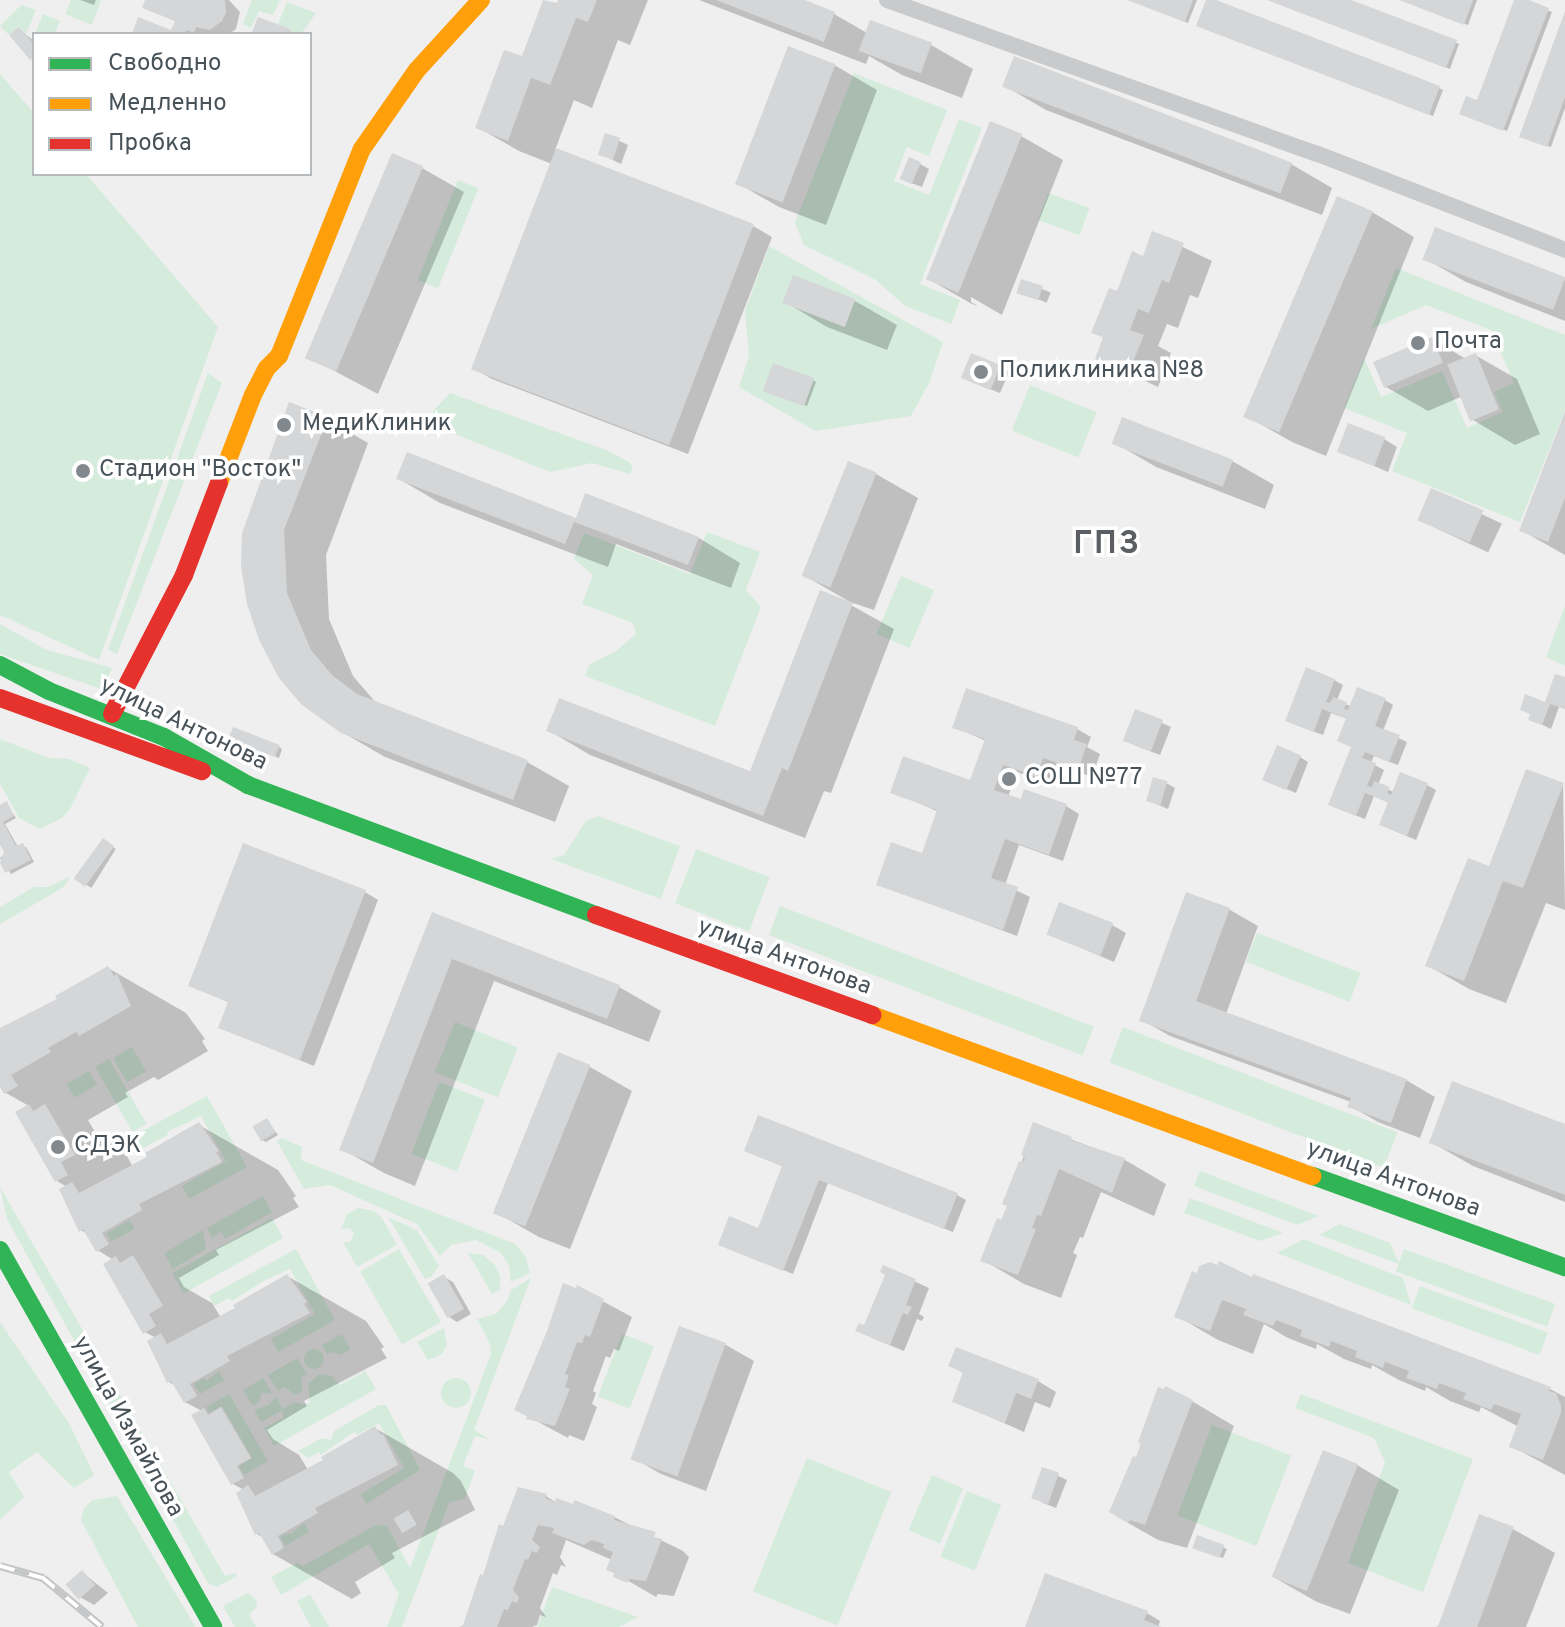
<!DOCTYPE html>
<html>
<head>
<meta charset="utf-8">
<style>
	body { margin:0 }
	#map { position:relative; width:1565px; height:1627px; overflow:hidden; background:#efefef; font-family:Overpass,sans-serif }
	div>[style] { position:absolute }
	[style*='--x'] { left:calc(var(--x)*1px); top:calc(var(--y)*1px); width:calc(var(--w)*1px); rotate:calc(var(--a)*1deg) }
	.green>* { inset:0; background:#d5ecdd; transform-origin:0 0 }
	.round { border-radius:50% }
	.shadow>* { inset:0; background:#0003; transform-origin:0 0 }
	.building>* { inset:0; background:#d5d6d8; transform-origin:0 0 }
	.street>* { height:16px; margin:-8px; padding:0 8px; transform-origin:8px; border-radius:8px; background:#c9cacc }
	.fast>* { height:18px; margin:-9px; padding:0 9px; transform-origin:9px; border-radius:9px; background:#30b455 }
	.slow>* { height:18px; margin:-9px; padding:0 9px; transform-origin:9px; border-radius:9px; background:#ff9f0a }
	.jam>* { height:18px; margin:-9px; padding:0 9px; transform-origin:9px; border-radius:9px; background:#e5322d }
	.rail>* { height:8px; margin-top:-4px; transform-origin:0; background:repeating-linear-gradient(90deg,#fff 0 15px,#c4c5c6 0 30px); box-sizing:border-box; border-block:2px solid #c4c5c6 }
	.dots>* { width:22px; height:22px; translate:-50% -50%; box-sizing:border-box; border:4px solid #fff; border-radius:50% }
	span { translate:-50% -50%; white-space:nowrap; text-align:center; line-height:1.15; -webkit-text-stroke:7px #fff; paint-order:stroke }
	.poi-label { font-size:24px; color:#485259 }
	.left { translate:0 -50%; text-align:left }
	.street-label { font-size:24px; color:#485259 }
	.district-label { font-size:32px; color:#5b5e62; font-weight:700; letter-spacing:2px }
	.legend { position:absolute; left:32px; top:32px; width:280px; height:144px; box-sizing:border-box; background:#fff; border:2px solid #b6babd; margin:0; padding:10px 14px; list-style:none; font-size:24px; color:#485259 }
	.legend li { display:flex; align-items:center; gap:16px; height:40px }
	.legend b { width:40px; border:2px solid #b6babd }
</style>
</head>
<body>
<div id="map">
	<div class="green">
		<i style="clip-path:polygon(71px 0,101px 0,92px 25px,65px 14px)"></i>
		<i style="clip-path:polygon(252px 0,280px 0,273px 15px,259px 11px,251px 28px,243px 24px)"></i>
		<i style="clip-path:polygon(287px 2px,316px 13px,301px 34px,290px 34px,291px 29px,278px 24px)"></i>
		<i style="clip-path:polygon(21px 5px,36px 10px,26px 34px,19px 27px,9px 35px,0 26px)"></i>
		<i style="clip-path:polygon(43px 14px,60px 21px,55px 34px,35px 34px)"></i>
		<i style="clip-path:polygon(854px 73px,947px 110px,929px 156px,907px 147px,894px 181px,929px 195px,959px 119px,982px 128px,920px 284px,960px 300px,951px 324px,905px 306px,876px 280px,804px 245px,795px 223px)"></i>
		<i style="clip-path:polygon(0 74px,34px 113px,34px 174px,86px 174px,218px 327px,99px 660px,0 615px)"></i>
		<i style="left:458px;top:180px;width:22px;height:108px;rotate:22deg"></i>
		<i style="left:1048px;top:193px;width:44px;height:29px;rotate:20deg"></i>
		<i style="clip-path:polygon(769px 246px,943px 342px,929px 383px,911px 416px,816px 431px,739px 387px,749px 356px,745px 311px)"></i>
		<i style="clip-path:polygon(1396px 268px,1565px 335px,1565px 410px,1520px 522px,1392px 471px,1407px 433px,1344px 408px,1364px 358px,1381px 397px,1442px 371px,1467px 428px,1503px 412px,1494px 392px,1514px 383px,1491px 330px,1426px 305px,1371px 329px)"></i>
		<i style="clip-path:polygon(208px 373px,222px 383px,117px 654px,108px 650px)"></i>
		<i style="left:1030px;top:385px;width:72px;height:49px;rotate:22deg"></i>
		<i style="clip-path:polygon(450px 393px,606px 450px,629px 462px,633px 468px,630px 474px,592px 463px,550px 472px,432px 425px,428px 421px,435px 409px)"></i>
		<i style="clip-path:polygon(707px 532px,760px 552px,746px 590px,761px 607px,715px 726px,585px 676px,590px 664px,615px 652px,636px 634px,633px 623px,582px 604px,593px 575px,574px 559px,584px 533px,690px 574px)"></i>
		<i style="left:901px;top:576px;width:36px;height:63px;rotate:23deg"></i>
		<i style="clip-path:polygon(1565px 606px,1565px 666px,1546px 657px)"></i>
		<i style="clip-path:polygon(0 624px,47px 650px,112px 668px,104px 690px,0 654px)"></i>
		<i style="clip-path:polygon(0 739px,49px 758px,69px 759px,90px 768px,70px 809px,62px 818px,40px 829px,19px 818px,0 784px)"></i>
		<i style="clip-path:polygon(598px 816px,680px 846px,661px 899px,551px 859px,564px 855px,586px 821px)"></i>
		<i style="left:696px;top:849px;width:79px;height:58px;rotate:21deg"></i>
		<i style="clip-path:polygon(70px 877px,64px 887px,0 924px,0 907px,34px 887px,47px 887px)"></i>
		<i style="left:780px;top:906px;width:336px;height:31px;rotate:21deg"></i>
		<i style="left:1257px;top:933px;width:111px;height:31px;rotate:21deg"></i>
		<i style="left:455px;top:1022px;width:68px;height:54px;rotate:22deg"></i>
		<i style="left:1123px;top:1027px;width:294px;height:38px;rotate:21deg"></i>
		<i style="left:132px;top:1047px;width:28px;height:22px;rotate:60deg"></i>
		<i style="left:109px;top:1059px;width:75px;height:16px;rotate:60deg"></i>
		<i style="left:89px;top:1071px;width:16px;height:26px;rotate:60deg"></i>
		<i style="left:439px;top:1082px;width:49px;height:77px;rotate:21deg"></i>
		<i style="clip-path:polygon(207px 1096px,247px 1167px,189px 1199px,182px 1186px,226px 1161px,201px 1116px,167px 1132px,168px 1135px,143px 1148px,141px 1145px,125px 1153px,120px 1143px)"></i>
		<i style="clip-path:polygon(282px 1138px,302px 1147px,301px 1160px,515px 1244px,526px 1257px,530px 1273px,511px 1282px,509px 1266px,501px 1253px,476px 1240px,451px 1245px,440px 1256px,417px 1224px,330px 1185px,304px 1189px,277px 1141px)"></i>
		<i style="clip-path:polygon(1200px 1171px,1319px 1216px,1297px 1225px,1194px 1186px)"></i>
		<i style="clip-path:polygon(0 1187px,225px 1576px,236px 1573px,237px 1576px,217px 1587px,208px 1583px,7px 1219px)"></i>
		<i style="clip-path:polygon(263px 1196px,272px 1212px,225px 1239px,221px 1232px,212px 1238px,207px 1228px)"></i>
		<i style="clip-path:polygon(1190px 1198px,1283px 1233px,1260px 1241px,1184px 1213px)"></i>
		<i style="clip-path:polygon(359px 1208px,374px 1211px,382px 1218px,397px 1245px,357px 1267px,343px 1242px,350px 1242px,354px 1233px,349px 1228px,341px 1229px,347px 1214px)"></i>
		<i style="clip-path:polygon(388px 1217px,417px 1230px,439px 1266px,431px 1277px,425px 1279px)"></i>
		<i style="left:272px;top:1218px;width:23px;height:114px;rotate:61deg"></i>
		<i style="left:130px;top:1220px;width:10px;height:27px;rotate:61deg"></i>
		<i style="clip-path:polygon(1339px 1224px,1390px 1243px,1399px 1264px,1320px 1235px)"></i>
		<i style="clip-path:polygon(203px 1230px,206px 1249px,173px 1269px,164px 1253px)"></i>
		<i style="clip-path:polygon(1304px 1239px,1403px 1278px,1411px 1305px,1277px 1253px)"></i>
		<i style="clip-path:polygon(296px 1249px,335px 1320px,278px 1352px,271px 1339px,315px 1314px,290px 1269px,265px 1280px,232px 1301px,229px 1298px,214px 1306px,209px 1296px)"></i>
		<i style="left:399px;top:1249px;width:84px;height:45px;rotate:60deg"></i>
		<i style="left:1404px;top:1249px;width:161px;height:24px;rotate:20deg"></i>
		<i style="clip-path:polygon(468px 1253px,483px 1255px,495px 1265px,500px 1276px,500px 1290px,492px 1294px)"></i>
		<i style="clip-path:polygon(531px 1278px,474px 1430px,489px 1439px,475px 1436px,463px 1466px,475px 1471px,465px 1498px,449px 1503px,402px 1627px,387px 1627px,399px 1594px,369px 1544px,281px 1595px,271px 1577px,297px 1563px,303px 1566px,376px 1525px,387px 1526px,410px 1568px,491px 1354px,490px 1344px,477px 1319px,496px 1314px,507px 1301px,511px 1290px)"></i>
		<i style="left:1420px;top:1286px;width:136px;height:24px;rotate:20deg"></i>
		<i style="clip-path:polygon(0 1322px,70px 1425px,94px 1475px,74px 1488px,37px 1452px,9px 1472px,24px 1497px,0 1520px)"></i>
		<i style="clip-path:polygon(444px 1328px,447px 1345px,442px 1354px,428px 1360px,417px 1342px)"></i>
		<i style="clip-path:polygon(342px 1334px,351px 1349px,340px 1355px,333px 1352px,327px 1354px,322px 1345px)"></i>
		<i style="left:622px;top:1334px;width:34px;height:67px;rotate:21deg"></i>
		<i class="round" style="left:304px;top:1349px;width:20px;height:20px"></i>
		<i style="clip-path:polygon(297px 1358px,307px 1374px,301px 1378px,303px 1391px,295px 1395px,285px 1387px,278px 1391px,268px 1375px)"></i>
		<i style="clip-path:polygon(219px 1371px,224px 1380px,200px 1394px,194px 1384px,204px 1378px,206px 1381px)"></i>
		<i style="clip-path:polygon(365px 1371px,376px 1389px,274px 1446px,264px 1428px,283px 1418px,283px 1410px,261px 1422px,254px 1410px,269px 1405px,276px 1397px,283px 1409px,294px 1402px,306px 1405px,310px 1402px,308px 1384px,319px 1374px,332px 1376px,340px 1385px)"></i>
		<i class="round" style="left:441px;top:1378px;width:30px;height:30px"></i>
		<i style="clip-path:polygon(263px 1378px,273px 1394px,262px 1393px,259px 1402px,253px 1406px,243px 1390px)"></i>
		<i style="clip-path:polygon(229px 1394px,268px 1461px,244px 1475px,239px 1466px,252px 1458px,222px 1406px,209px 1413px,206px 1407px)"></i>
		<i style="clip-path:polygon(1301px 1394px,1473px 1459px,1423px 1592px,1348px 1563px,1385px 1462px,1374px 1438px,1295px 1408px)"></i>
		<i style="clip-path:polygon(379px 1405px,386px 1405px,420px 1470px,366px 1504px,361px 1494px,404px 1468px,379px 1423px,357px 1435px,354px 1432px,321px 1455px,319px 1452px,309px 1458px,298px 1451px,322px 1438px,331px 1440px,334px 1431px)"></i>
		<i style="left:1212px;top:1425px;width:85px;height:97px;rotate:21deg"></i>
		<i style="left:807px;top:1458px;width:91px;height:144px;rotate:22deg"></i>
		<i style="left:932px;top:1475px;width:34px;height:60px;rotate:23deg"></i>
		<i style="left:967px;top:1491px;width:37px;height:71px;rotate:22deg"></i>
		<i style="clip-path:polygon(117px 1496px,192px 1621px,195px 1627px,138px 1627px,81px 1520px,84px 1508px,93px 1500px)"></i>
		<i style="clip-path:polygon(304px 1523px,309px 1532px,285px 1546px,280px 1536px,292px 1533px)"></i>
		<i style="clip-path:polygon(552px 1587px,638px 1617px,619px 1627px,537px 1627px)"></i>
		<i style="clip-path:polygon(248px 1593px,257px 1601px,256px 1608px,249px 1614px,256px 1627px,235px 1627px,223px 1606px)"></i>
		<i style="clip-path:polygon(310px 1594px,329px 1627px,311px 1627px,297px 1601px)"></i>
	</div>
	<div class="shadow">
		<i style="clip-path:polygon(80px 0,96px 0,94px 5px)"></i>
		<i style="clip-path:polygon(147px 0,229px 0,240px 12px,236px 29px,229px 34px,134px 34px,173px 33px,177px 22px,145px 7px)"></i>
		<i style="clip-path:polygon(560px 0,648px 0,630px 45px,618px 40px,592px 108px,574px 100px,555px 150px,753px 226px,772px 237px,688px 454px,492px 379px,473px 368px,552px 164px,519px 151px,477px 127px)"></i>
		<i style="clip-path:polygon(699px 0,799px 0,834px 14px,867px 33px,871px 22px,931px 45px,973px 69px,962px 98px,902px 75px,869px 56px,866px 64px)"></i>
		<i style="clip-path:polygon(1130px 0,1197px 0,1188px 23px)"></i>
		<i style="clip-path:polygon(1209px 0,1439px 88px,1443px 90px,1433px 116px,1202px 27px)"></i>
		<i style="clip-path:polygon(1269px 0,1345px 0,1459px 44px,1450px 69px)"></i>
		<i style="clip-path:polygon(1401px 0,1477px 0,1468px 25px)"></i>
		<i style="clip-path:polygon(1517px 0,1552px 12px,1507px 131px,1465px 115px,1478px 103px)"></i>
		<i style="clip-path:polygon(1565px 16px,1565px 108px,1551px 147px,1525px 138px)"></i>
		<i style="clip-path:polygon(19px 29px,34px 41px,34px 60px,11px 36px)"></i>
		<i style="clip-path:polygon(290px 31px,295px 34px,254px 32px)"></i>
		<i style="clip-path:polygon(789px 48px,836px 66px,877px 90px,826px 225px,779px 207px,737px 183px)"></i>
		<i style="clip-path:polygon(1005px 86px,1291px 164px,1332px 188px,1322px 215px,1046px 110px)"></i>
		<i style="clip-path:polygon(992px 124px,1021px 136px,1063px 160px,1002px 315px,971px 297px,971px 302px,978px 306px,972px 304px,930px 280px)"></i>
		<i style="clip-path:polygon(607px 135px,628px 145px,621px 164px,600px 154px)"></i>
		<i style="clip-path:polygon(920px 164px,929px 169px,922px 187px,911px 183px)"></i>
		<i style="clip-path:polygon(422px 168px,464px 192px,378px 394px,308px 357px)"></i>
		<i style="clip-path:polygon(1372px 212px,1414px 237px,1326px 456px,1292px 442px,1250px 418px)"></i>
		<i style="clip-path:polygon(1153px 233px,1212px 261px,1198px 298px,1190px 295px,1178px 328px,1167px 324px,1158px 346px,1171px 353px,1158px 387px,1097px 358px,1105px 338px,1094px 332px,1144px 259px)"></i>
		<i style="clip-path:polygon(1424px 258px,1565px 280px,1565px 321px,1466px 282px)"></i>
		<i style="left:1022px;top:281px;width:31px;height:11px;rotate:22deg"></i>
		<i style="clip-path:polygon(855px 301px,897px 325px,887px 350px,827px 327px,785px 302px)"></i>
		<i style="clip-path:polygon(1432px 339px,1466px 359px,1475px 355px,1517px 379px,1540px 434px,1515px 445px,1473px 420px,1463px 396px,1428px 411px,1386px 387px)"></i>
		<i style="clip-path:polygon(1000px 367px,1009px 372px,1000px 393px,972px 382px)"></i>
		<i style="clip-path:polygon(813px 380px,816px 382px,807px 406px,769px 392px)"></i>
		<i style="clip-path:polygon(1565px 416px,1565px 555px,1521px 530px)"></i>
		<i style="clip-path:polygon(327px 419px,368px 443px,326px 555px,329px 619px,353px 676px,378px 705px,527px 762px,569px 786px,555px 822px,385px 757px,342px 732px,249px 603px)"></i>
		<i style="clip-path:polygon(1384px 439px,1397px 447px,1388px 472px,1339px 451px)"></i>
		<i style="clip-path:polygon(1115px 443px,1232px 461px,1274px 485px,1265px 509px,1156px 467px)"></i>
		<i style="clip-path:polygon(876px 474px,918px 498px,874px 610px,850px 602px,805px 576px)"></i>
		<i style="clip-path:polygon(399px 479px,577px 520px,587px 495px,699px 538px,740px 563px,731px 588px,616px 544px,608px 567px,440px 503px)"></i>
		<i style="left:1432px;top:491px;width:77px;height:32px;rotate:25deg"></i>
		<i style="clip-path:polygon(849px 604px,894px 629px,831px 793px,824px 791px,805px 838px,590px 755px,548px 730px,751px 774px)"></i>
		<i style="clip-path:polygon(1334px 680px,1343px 685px,1337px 700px,1352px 707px,1385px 700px,1393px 705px,1383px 731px,1407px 742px,1398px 765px,1374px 756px,1371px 763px,1384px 770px,1378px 785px,1394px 792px,1427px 785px,1436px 790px,1416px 840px,1390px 829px,1389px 803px,1374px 796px,1365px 819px,1339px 809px,1353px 747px,1348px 719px,1331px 713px,1323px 735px,1296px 725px)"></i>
		<i style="clip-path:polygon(1565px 680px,1565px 709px,1559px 707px,1551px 729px,1530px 719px)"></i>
		<i style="clip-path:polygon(1137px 712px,1171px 727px,1160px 755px,1134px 745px)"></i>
		<i style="clip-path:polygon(955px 727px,1077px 729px,1091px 737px,1087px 747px,1100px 754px,1092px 777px,1057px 764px,1051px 784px,1017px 772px,1008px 797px,1066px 806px,1079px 814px,1063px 861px,1019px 845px,1005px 885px,1030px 897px,1017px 936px,878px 884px,923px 856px,939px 812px,893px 792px,971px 782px,986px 741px)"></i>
		<i style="clip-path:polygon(234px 740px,279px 747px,282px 749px,279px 758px)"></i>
		<i style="clip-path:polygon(1300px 757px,1308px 762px,1296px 793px,1274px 784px)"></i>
		<i style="clip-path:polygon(1166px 783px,1175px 788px,1168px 809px,1147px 800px)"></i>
		<i style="clip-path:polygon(1563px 785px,1565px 910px,1546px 903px,1506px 1003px,1469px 989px,1427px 965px,1490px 868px)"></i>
		<i style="clip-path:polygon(6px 803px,16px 818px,5px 824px,18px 847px,26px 847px,34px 862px,11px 874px,0 858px,6px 853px,0 841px,0 807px)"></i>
		<i style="left:103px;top:841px;width:15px;height:46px;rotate:32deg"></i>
		<i style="clip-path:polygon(365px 892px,378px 900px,314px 1066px,221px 1028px,230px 1003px,190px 985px)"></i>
		<i style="clip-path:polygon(1188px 894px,1230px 910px,1258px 926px,1226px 1014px,1406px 1080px,1435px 1097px,1420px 1138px,1378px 1122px,1350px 1106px,1351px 1102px,1170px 1036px,1142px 1020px)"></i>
		<i style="clip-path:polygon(433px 915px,619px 987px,661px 1011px,649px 1042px,494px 981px,415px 1186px,384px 1173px,342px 1149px)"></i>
		<i style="clip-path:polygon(1112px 925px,1126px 933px,1114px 962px,1049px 934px)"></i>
		<i style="clip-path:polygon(108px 968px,186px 1013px,205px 1039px,202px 1041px,208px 1051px,158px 1080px,154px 1077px,125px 1093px,128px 1097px,88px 1120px,95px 1132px,92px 1133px,124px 1151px,133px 1167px,199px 1125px,278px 1170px,296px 1196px,293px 1198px,299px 1207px,216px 1250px,219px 1255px,179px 1278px,184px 1287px,212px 1303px,221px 1318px,287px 1276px,366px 1321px,384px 1347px,381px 1349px,387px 1358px,304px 1401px,307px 1406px,267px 1430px,273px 1439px,299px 1455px,308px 1470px,375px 1428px,453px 1473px,461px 1481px,475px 1510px,392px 1553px,395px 1558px,355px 1582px,361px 1593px,352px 1599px,273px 1554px,264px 1538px,257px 1534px,244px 1490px,233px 1484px,202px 1411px,185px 1402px,176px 1386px,169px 1382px,156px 1338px,145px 1332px,114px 1260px,97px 1250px,89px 1235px,81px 1230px,67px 1187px,57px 1181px,29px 1106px,6px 1093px,0 1084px,0 1031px,60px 1000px)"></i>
		<i style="clip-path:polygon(559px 1055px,590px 1067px,632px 1091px,570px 1249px,539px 1237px,497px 1213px)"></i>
		<i style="clip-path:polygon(267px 1120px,278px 1135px,266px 1142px,262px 1140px)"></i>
		<i style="clip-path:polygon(1034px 1125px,1125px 1160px,1166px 1184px,1154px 1216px,1101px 1192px,1083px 1238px,1080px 1237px,1073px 1253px,1077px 1255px,1061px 1298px,1024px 1284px,983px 1260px,1002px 1222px)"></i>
		<i style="clip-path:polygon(1565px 1126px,1565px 1202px,1473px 1166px,1431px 1142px)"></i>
		<i style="clip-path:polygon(746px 1151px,957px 1195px,966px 1200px,953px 1232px,828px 1183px,793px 1274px,720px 1244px,759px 1230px,784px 1167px)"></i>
		<i style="clip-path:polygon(884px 1267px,929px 1288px,919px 1314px,924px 1317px,922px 1321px,917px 1319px,904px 1351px,872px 1338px,865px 1328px,887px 1274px)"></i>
		<i style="clip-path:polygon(444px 1277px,453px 1282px,471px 1314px,457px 1322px,449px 1317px)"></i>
		<i style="clip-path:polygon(1253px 1279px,1550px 1389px,1565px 1397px,1565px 1475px,1511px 1446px,1519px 1427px,1481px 1407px,1479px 1412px,1450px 1401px,1426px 1387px,1425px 1391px,1399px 1380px,1372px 1365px,1371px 1369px,1344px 1359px,1317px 1344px,1316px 1349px,1288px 1338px,1264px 1324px,1253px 1354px,1218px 1340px,1177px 1316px)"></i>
		<i style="clip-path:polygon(578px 1288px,632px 1317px,619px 1351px,614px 1349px,610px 1358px,606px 1356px,593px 1391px,596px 1393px,592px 1404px,597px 1407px,584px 1441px,569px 1435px,568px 1438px,516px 1410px,549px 1332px)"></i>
		<i style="clip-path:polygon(681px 1328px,726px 1345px,754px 1361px,706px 1491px,661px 1474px,633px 1458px)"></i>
		<i style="clip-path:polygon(951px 1366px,1038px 1381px,1056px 1392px,1050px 1408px,1035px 1402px,1024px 1432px,954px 1401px,965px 1374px)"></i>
		<i style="clip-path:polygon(1160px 1389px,1180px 1394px,1234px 1426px,1187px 1548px,1158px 1540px,1116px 1516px)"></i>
		<i style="clip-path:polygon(1357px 1465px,1399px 1490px,1350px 1614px,1317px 1602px,1275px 1578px)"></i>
		<i style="clip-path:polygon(1043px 1469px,1067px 1480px,1056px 1508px,1041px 1502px)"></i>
		<i style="clip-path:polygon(546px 1496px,557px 1503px,614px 1517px,683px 1551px,689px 1557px,674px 1596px,658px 1594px,656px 1597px,608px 1569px,612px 1560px,566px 1540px,560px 1557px,566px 1567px,561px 1565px,557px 1575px,553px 1573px,540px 1608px,546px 1617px,540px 1615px,537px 1625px,532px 1627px,465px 1627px,504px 1528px)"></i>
		<i style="clip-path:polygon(1513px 1529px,1555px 1553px,1526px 1627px,1437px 1627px)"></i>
		<i style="clip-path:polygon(1198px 1538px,1227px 1549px,1223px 1558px,1198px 1549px)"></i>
		<i style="clip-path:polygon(82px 1572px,108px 1593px,94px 1605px,80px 1597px)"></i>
		<i style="clip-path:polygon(1147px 1613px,1160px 1621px,1158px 1627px,1027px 1627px)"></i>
	</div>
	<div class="building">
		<i style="clip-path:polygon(145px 0,225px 0,226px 13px,222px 21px,210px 30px,196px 27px,194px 33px,186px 30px,185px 34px,132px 34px,138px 17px,171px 30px,175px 21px,142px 8px)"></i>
		<i style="clip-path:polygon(543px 0,557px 3px,558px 0,597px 0,588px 22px,576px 18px,550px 85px,531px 78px,508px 141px,475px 128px,504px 50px,522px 56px)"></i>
		<i style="clip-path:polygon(716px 0,805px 0,835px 12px,824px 42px)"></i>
		<i style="clip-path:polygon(1127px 0,1193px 0,1185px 22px)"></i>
		<i style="clip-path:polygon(1206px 0,1216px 0,1440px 86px,1429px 115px,1196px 26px)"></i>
		<i style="clip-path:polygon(1267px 0,1351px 0,1457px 40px,1446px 68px)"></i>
		<i style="clip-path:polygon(1399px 0,1473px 0,1464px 25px)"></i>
		<i style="clip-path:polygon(1514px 0,1529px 0,1549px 8px,1503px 131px,1459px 114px,1466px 96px,1477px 100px)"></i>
		<i style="clip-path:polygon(1565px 11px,1565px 97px,1547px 147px,1519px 137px)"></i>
		<i style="clip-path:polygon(258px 17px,291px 29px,290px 34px,252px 32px)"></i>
		<i style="left:870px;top:20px;width:66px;height:33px;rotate:20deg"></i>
		<i style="clip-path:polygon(19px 27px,34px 44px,31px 61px,9px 35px)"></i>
		<i style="left:788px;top:46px;width:51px;height:148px;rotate:21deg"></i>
		<i style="left:1014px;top:56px;width:298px;height:33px;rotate:21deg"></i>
		<i style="left:990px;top:121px;width:35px;height:171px;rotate:22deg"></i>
		<i style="left:605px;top:133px;width:16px;height:23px;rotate:18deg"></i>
		<i style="left:556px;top:148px;width:212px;height:237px;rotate:21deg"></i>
		<i style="left:392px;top:153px;width:34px;height:223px;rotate:23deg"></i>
		<i style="left:909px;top:157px;width:13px;height:24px;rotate:23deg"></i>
		<i style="left:1337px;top:196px;width:39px;height:240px;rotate:23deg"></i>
		<i style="left:1435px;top:227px;width:140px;height:35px;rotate:21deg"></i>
		<i style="clip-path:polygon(1152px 231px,1184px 243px,1169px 283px,1162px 280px,1149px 313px,1138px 309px,1130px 330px,1144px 335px,1129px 372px,1095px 359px,1103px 337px,1091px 333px,1109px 288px,1117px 291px,1132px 251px,1143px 256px)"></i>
		<i style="left:793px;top:275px;width:67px;height:30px;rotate:21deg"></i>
		<i style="left:1021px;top:279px;width:23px;height:15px;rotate:18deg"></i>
		<i style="left:1432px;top:337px;width:28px;height:64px;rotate:67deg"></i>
		<i style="left:971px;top:353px;width:32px;height:27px;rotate:22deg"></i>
		<i style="left:1476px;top:353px;width:61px;height:31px;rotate:68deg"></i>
		<i style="left:773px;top:363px;width:44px;height:30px;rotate:20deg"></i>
		<i style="clip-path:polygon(289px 402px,328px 417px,284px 530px,287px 593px,311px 650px,332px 675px,357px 694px,528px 760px,513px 800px,341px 733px,302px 705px,279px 678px,259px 640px,247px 604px,241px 566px,242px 533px)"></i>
		<i style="clip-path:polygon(1565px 411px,1565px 498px,1548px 542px,1519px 531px)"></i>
		<i style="left:1122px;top:417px;width:119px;height:29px;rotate:21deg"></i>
		<i style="left:1348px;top:423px;width:40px;height:31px;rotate:21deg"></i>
		<i style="clip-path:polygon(407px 452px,576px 518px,585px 493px,699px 537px,688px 565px,574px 522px,565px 544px,396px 479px)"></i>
		<i style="left:848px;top:461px;width:31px;height:124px;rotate:22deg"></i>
		<i style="left:1431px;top:488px;width:57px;height:35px;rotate:23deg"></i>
		<i style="clip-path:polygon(820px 590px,853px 603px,788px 771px,782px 768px,763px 816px,546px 731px,559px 698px,750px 771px)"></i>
		<i style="clip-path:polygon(1306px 667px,1335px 679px,1326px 702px,1330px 703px,1333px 697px,1347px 702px,1344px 709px,1348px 710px,1357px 687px,1386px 698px,1375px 726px,1400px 735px,1389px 762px,1365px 752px,1362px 758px,1376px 763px,1367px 786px,1372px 787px,1374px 781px,1390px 787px,1387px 793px,1391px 795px,1400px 772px,1428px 783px,1407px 836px,1379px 825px,1388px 802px,1365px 793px,1356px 816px,1328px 805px,1351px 747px,1337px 741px,1346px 718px,1322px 709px,1314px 732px,1285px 721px)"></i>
		<i style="clip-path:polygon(1555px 674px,1565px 677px,1565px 709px,1550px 704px,1542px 725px,1528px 720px,1530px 714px,1520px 710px,1525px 694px,1545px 702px)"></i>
		<i style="clip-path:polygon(966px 688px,1078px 727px,1074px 740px,1087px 744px,1078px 770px,1043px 758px,1037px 777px,1003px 765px,994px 790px,1021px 799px,1024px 789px,1067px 804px,1049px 855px,1005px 839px,991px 878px,1018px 887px,1003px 930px,876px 885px,891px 842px,922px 853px,937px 810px,890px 793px,903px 756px,970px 780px,985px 739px,952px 728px)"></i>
		<i style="left:1135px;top:709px;width:30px;height:34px;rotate:21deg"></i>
		<i style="left:233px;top:727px;width:50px;height:13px;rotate:21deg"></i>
		<i style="left:1277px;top:745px;width:26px;height:38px;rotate:23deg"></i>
		<i style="clip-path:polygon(1526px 769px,1564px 783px,1523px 888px,1503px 881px,1464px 981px,1425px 966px,1468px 858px,1489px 866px)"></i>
		<i style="left:1153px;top:777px;width:15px;height:25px;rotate:16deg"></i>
		<i style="clip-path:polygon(7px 801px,14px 816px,3px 822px,16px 846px,23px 843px,31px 860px,5px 873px,0 863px,4px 852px,0 845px,0 805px)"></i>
		<i style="left:103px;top:838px;width:14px;height:50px;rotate:36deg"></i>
		<i style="clip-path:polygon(243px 843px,366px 890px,300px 1060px,218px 1028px,228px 1002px,188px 986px)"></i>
		<i style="clip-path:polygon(1186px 892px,1230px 908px,1196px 1001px,1407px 1079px,1391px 1123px,1347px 1107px,1351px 1098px,1139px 1021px)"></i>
		<i style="left:1059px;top:902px;width:58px;height:35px;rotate:21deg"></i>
		<i style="clip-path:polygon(432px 912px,620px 985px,607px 1019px,452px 959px,373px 1163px,339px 1150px)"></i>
		<i style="clip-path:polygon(108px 966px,114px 976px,117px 974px,131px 1006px,79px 1036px,76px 1032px,48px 1048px,51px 1052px,11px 1075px,18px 1086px,4px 1094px,0 1087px,0 1028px,57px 999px,55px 996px)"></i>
		<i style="left:558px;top:1052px;width:35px;height:174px;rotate:22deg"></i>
		<i style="clip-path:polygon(1452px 1081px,1565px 1124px,1565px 1195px,1429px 1143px)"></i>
		<i style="clip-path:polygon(29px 1104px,33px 1111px,45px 1104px,75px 1155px,61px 1162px,68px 1175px,55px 1182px,15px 1112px)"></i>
		<i style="clip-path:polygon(758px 1115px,958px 1193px,944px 1229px,819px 1180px,783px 1271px,718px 1245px,729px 1216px,758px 1228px,782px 1166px,744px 1151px)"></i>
		<i style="left:267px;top:1118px;width:17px;height:17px;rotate:59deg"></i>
		<i style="clip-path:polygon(199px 1122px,219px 1151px,216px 1152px,222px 1162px,139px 1204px,142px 1210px,102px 1233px,109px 1244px,96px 1252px,83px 1229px,79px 1232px,59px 1189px,72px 1182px,79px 1193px,147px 1157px,145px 1153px)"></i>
		<i style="clip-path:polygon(1033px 1122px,1072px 1137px,1071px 1140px,1125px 1158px,1112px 1193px,1059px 1169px,1041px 1216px,1037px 1215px,1032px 1228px,1036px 1229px,1018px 1275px,980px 1261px,997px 1218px,1001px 1220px,1007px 1206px,1002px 1204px,1019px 1161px,1023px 1162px,1025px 1157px,1021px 1155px)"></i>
		<i style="clip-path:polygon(133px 1255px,163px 1306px,149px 1314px,156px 1326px,143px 1334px,103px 1264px,116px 1256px,120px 1263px)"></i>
		<i style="clip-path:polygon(1219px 1261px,1252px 1277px,1253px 1274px,1551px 1387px,1549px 1391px,1556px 1393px,1561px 1406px,1561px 1413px,1543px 1460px,1509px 1447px,1521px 1414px,1494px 1404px,1491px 1410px,1463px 1399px,1466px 1393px,1439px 1383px,1437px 1389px,1406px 1378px,1409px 1371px,1385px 1362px,1383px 1368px,1355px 1357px,1357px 1351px,1331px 1341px,1329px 1347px,1300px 1336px,1302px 1330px,1276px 1320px,1273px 1326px,1243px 1315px,1246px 1309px,1222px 1300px,1210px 1331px,1174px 1317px,1192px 1271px,1197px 1273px,1199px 1266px,1210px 1262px,1217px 1265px)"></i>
		<i style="clip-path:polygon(883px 1265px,916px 1279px,906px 1305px,912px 1307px,908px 1315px,903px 1313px,890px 1345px,855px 1331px,859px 1323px,864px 1325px,885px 1275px,880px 1272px)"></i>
		<i style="clip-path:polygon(287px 1274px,307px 1302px,304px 1304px,310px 1313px,227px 1356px,230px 1361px,190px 1384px,197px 1396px,184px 1403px,171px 1381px,167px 1383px,147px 1341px,161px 1333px,167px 1344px,235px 1308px,233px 1305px)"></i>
		<i style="left:444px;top:1274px;width:40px;height:19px;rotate:60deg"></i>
		<i style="clip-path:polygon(563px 1283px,576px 1288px,577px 1285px,604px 1299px,590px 1337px,585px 1335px,582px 1343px,577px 1342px,565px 1374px,569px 1375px,565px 1387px,570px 1389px,555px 1426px,526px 1419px,527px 1416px,514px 1410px,547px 1331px)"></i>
		<i style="left:679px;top:1326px;width:50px;height:142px;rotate:20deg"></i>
		<i style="clip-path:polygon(956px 1347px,1039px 1379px,1031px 1399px,1016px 1393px,1005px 1423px,952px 1402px,963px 1372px,948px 1366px)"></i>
		<i style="clip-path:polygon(1165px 1386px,1193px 1400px,1145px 1525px,1130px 1520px,1128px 1523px,1109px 1512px,1133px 1456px,1136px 1457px,1141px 1444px,1138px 1442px,1158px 1387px,1164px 1389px)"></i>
		<i style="clip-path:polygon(221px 1407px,251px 1458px,237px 1466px,244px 1478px,231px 1485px,191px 1415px,204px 1408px,208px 1415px)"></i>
		<i style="clip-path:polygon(375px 1426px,381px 1435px,383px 1434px,398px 1465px,315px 1508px,318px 1513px,278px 1536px,284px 1548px,272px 1555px,259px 1533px,255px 1535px,236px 1493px,248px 1485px,255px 1496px,323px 1460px,321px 1457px)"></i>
		<i style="left:1323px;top:1450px;width:38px;height:137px;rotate:22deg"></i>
		<i style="left:1042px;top:1467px;width:18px;height:33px;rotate:19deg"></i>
		<i style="clip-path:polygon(518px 1487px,547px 1494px,545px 1498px,555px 1502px,556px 1498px,573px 1504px,574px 1500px,615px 1516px,614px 1520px,656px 1532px,654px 1537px,662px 1539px,646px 1581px,629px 1579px,628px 1583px,613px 1577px,614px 1573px,606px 1570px,613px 1552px,603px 1548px,604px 1544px,592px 1540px,584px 1545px,552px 1533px,554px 1528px,538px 1525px,532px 1540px,540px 1547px,537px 1553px,532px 1551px,528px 1560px,525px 1559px,513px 1590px,519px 1597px,517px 1603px,512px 1601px,508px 1610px,504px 1609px,497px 1627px,459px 1627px,463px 1625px,480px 1574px,483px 1575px,499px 1524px,503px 1526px)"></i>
		<i style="left:408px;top:1510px;width:17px;height:17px;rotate:59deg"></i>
		<i style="left:1479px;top:1514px;width:37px;height:121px;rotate:20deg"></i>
		<i style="left:1197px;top:1535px;width:29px;height:14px;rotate:20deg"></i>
		<i style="left:82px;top:1570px;width:20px;height:22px;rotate:49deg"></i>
		<i style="clip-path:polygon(1045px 1573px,1148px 1611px,1144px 1620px,1162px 1627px,1025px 1627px)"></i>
	</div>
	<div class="street">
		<i style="--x:887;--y:0;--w:458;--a:19.7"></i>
		<i style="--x:1318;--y:154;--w:265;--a:21.2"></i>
	</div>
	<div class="fast">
		<i style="--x:0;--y:665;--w:55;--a:28"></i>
		<i style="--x:49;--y:691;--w:124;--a:21.8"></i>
		<i style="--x:164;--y:737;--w:97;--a:29.7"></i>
		<i style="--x:248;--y:785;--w:371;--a:20.5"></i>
		<i style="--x:1313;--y:1176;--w:268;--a:19.9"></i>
		<i style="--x:0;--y:1250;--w:433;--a:60.5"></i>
	</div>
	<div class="slow">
		<i style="--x:219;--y:483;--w:94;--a:-68.9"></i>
		<i style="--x:253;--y:395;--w:30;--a:-63"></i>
		<i style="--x:267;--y:368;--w:17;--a:-45"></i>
		<i style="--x:279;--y:356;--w:223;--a:-68.2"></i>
		<i style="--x:362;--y:149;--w:96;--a:-55.2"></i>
		<i style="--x:417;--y:70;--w:95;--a:-47.6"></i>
		<i style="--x:872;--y:1015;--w:469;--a:20.1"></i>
	</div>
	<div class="jam">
		<i style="--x:0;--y:698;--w:215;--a:19.9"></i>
		<i style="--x:112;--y:714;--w:157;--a:-62.6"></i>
		<i style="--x:184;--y:575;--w:98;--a:-69.2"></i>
		<i style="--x:596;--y:915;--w:294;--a:19.9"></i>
	</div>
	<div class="rail">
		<i style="--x:0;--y:1566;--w:45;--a:15.6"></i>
		<i style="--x:43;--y:1578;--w:77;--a:39.7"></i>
	</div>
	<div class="dots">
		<i style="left:1418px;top:343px;background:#82898e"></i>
		<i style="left:981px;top:372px;background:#82898e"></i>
		<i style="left:284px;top:425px;background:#82898e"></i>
		<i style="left:83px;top:471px;background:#82898e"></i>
		<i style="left:1009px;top:779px;background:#82898e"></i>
		<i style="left:58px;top:1147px;background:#82898e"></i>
	</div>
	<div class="poi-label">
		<span class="left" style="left:1434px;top:343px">Почта</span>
		<span class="left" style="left:999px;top:372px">Поликлиника №8</span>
		<span class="left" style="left:302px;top:425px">МедиКлиник</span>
		<span class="left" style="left:99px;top:471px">Стадион "Восток"</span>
		<span class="left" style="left:1025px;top:779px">СОШ №77</span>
		<span class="left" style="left:74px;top:1147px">СДЭК</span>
	</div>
	<div class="street-label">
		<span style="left:183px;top:725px;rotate:26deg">улица Антонова</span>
		<span style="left:784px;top:958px;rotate:20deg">улица Антонова</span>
		<span style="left:1393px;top:1180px;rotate:20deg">улица Антонова</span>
		<span style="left:127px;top:1427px;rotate:61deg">улица Измайлова</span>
	</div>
	<div class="district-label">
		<span style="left:1107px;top:545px">ГПЗ</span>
	</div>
	<ul class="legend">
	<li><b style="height:10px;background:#30b455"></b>Свободно</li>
	<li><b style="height:10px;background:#ff9f0a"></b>Медленно</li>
	<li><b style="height:10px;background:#e5322d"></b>Пробка</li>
	</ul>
</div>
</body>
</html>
